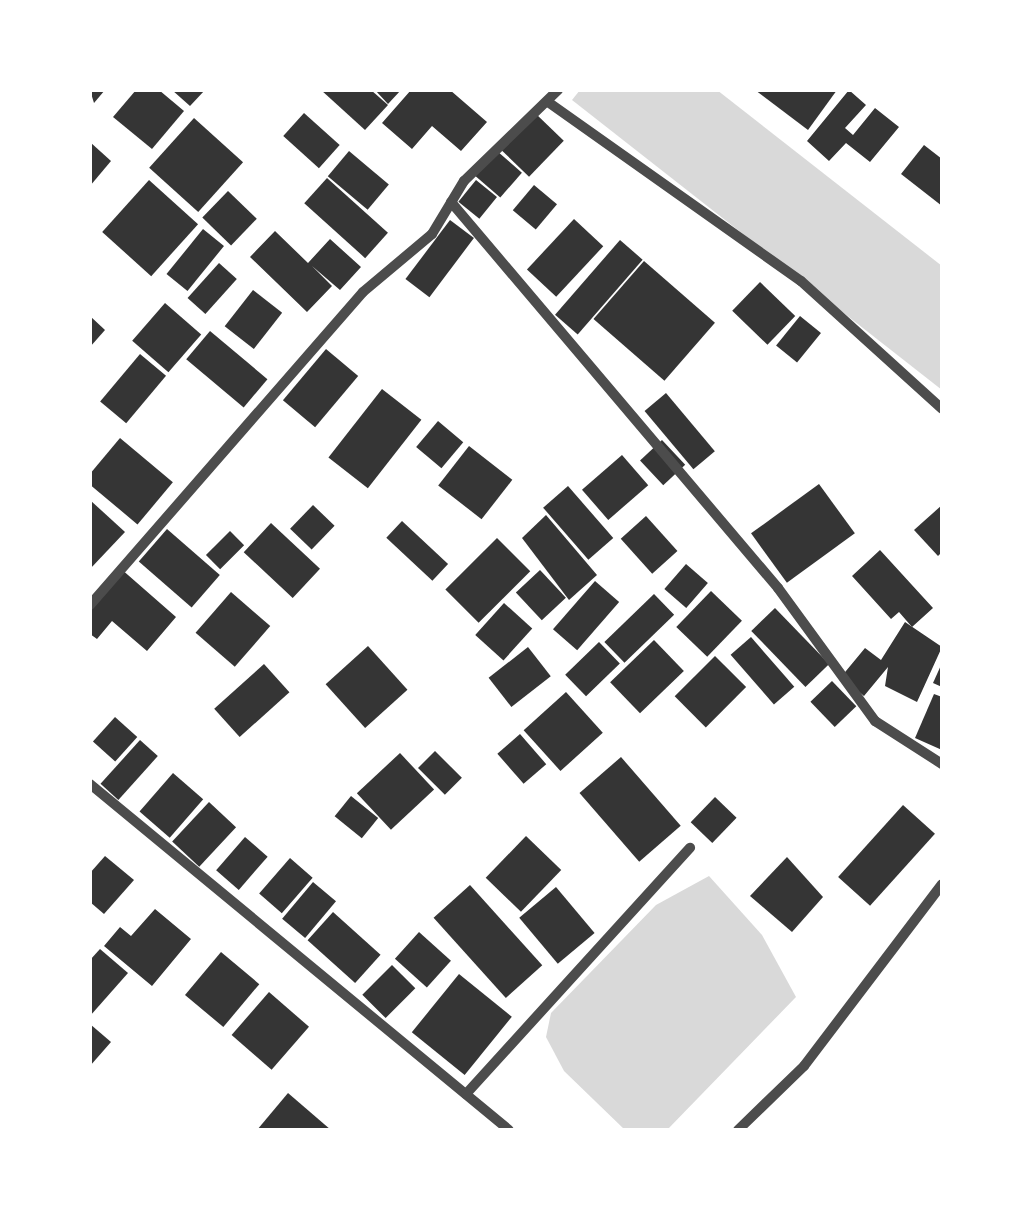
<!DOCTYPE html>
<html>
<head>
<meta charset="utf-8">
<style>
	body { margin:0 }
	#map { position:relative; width:1032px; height:1220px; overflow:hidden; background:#fff; font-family:Montserrat,sans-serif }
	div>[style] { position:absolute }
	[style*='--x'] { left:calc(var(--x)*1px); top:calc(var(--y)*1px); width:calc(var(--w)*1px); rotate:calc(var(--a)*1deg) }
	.water>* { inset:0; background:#d9d9d9 }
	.building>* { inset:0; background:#353535; transform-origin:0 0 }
	.minor>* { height:10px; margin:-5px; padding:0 5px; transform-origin:5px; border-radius:5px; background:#4c4c4c }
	span { translate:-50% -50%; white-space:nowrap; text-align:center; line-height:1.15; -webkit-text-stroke:9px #fff; paint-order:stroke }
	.frame { position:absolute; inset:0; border:92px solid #fff; pointer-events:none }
</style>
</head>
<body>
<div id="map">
	<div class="water">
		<i style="clip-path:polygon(580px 90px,717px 90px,942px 266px,942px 390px,572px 100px)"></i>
		<i style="clip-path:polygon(709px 876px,762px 935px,796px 997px,667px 1130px,625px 1130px,564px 1071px,546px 1037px,551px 1013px,656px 905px)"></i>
	</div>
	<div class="building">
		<i style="clip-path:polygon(90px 90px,105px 90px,94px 103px)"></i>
		<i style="clip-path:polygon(136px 90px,159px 90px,184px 111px,152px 149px,113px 117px)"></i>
		<i style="clip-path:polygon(172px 90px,205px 90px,190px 106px)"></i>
		<i style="clip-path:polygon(321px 90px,371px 90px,388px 105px,365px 130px)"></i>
		<i style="clip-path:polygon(375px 90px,401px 90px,388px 104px)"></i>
		<i style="clip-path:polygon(411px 90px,450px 90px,487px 122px,461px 151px,432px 126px,412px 149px,382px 123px)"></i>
		<i style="clip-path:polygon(755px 90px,837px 90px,808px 130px)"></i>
		<i style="clip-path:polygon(849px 90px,866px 105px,845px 128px,853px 135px,875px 108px,899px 127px,870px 162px,846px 143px,829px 161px,807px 141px)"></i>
		<i style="left:304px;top:113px;width:48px;height:31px;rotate:42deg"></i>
		<i style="left:535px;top:113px;width:40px;height:50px;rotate:44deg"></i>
		<i style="left:194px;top:118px;width:66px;height:67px;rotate:42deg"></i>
		<i style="clip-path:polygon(90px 142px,111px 161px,90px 186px)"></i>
		<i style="clip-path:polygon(924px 145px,942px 159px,942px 206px,901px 174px)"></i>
		<i style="left:349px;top:151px;width:52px;height:33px;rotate:40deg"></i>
		<i style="left:497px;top:151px;width:33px;height:33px;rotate:41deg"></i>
		<i style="left:327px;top:178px;width:82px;height:34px;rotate:42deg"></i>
		<i style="left:149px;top:180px;width:66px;height:70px;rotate:42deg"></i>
		<i style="left:476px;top:180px;width:27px;height:28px;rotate:39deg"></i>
		<i style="left:534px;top:185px;width:30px;height:33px;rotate:40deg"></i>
		<i style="left:228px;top:191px;width:40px;height:37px;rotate:44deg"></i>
		<i style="left:574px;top:219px;width:40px;height:69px;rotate:43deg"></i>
		<i style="left:450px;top:220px;width:30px;height:74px;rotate:37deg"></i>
		<i style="left:203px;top:229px;width:27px;height:58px;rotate:39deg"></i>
		<i style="clip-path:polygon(275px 231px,308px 263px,330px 239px,361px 267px,340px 290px,312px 266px,332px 286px,307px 312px,250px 257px)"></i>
		<i style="left:620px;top:240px;width:30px;height:99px;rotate:41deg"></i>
		<i style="left:644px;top:261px;width:94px;height:77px;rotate:41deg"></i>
		<i style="left:219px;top:263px;width:24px;height:47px;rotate:42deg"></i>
		<i style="left:760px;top:282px;width:49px;height:40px;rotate:44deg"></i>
		<i style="left:253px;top:290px;width:37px;height:46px;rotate:38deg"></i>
		<i style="left:165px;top:303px;width:48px;height:50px;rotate:41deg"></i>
		<i style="clip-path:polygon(90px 316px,105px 330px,90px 347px)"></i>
		<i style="left:800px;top:316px;width:27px;height:38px;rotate:39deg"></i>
		<i style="left:210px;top:331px;width:75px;height:37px;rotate:40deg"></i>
		<i style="left:326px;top:349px;width:42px;height:67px;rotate:40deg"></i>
		<i style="left:140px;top:354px;width:34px;height:62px;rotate:40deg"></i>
		<i style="left:382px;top:389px;width:50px;height:87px;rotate:38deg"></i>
		<i style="left:666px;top:393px;width:76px;height:28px;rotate:50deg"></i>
		<i style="left:438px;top:421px;width:33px;height:34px;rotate:40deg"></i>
		<i style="left:120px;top:438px;width:69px;height:55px;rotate:40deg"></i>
		<i style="left:662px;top:440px;width:34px;height:30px;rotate:47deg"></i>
		<i style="left:469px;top:446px;width:55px;height:50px;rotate:38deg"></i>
		<i style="left:622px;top:455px;width:40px;height:53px;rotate:49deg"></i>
		<i style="left:819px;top:484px;width:61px;height:84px;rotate:54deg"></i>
		<i style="left:568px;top:486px;width:69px;height:33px;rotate:49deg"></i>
		<i style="clip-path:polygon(90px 500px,125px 532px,90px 569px)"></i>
		<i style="left:313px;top:505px;width:30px;height:33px;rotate:44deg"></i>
		<i style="clip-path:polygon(942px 505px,942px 552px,938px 556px,914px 530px)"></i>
		<i style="clip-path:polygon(546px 515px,597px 575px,569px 600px,522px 538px)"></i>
		<i style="left:646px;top:516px;width:47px;height:34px;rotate:48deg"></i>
		<i style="left:402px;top:521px;width:63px;height:23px;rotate:43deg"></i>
		<i style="left:271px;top:523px;width:67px;height:40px;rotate:43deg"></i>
		<i style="left:167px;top:529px;width:70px;height:43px;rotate:41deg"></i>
		<i style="left:230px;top:531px;width:20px;height:34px;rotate:45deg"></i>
		<i style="left:497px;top:538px;width:47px;height:73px;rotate:45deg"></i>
		<i style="clip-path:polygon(880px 550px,933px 608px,912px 627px,899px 612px,891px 619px,852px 576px)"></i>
		<i style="left:686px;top:564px;width:29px;height:33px;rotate:41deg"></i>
		<i style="clip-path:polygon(120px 568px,176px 617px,147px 651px,112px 621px,97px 639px,90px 634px,90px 602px)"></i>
		<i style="left:540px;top:570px;width:38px;height:33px;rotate:47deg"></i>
		<i style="left:595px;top:581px;width:32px;height:64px;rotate:41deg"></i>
		<i style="left:711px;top:591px;width:43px;height:50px;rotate:44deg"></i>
		<i style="left:231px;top:592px;width:52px;height:54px;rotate:41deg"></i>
		<i style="left:654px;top:594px;width:29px;height:69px;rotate:46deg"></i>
		<i style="left:504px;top:603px;width:38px;height:43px;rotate:42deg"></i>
		<i style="left:775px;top:608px;width:78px;height:33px;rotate:46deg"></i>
		<i style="clip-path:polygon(905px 622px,942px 647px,917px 702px,885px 686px,888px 667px,864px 696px,841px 677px,865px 648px,881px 660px)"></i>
		<i style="left:751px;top:637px;width:66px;height:27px;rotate:49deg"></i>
		<i style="left:654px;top:640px;width:43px;height:61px;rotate:46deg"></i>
		<i style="left:599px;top:642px;width:30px;height:47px;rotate:46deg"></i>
		<i style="left:368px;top:646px;width:59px;height:57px;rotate:48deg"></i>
		<i style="left:528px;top:647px;width:37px;height:50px;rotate:52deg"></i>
		<i style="left:715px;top:656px;width:44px;height:57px;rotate:45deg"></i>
		<i style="clip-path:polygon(942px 663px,942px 687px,933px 683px)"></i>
		<i style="left:264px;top:664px;width:38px;height:67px;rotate:48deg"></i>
		<i style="left:832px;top:681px;width:35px;height:30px;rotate:46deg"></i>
		<i style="left:566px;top:692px;width:55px;height:57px;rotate:48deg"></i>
		<i style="clip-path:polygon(934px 694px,942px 697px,942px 750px,915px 738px)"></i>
		<i style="left:115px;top:717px;width:30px;height:33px;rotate:42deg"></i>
		<i style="left:520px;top:734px;width:40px;height:30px;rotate:49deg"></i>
		<i style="left:140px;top:740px;width:24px;height:59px;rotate:42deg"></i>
		<i style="left:435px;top:751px;width:38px;height:24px;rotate:45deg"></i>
		<i style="left:400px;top:753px;width:50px;height:59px;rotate:47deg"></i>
		<i style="left:621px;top:757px;width:91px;height:55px;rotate:49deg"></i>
		<i style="left:173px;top:773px;width:40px;height:51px;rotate:41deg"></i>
		<i style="left:351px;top:796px;width:35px;height:26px;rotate:39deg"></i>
		<i style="left:715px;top:797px;width:30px;height:35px;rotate:44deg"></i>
		<i style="left:209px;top:802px;width:37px;height:54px;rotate:43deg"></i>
		<i style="left:903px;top:805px;width:43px;height:97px;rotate:42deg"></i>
		<i style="left:526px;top:836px;width:49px;height:58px;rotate:44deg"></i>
		<i style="left:245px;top:837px;width:30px;height:44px;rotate:41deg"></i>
		<i style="clip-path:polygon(105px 856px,134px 880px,104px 914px,90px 902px,90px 873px)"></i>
		<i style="clip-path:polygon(787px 857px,823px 897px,792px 932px,750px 896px)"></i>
		<i style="left:290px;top:858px;width:30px;height:47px;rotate:41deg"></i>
		<i style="left:313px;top:882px;width:30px;height:48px;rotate:40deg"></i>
		<i style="left:470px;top:885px;width:108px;height:49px;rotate:48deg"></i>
		<i style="left:556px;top:887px;width:60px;height:48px;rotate:50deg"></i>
		<i style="clip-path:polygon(155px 909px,191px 939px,152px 986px,104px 946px,120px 927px,131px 936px)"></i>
		<i style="left:333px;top:912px;width:64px;height:38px;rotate:42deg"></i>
		<i style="left:419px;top:932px;width:43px;height:36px;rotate:42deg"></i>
		<i style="clip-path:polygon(100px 949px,128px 973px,90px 1016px,90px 960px)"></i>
		<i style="left:221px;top:952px;width:50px;height:56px;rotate:40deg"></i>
		<i style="left:392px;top:965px;width:33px;height:42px;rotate:45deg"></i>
		<i style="left:459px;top:974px;width:68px;height:75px;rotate:39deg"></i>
		<i style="left:269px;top:992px;width:53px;height:57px;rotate:41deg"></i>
		<i style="clip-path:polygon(90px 1024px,111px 1042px,90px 1066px)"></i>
		<i style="clip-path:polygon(288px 1093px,331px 1130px,257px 1130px)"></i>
	</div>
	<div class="minor">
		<i style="--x:548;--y:102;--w:310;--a:35.3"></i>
		<i style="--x:801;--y:281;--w:190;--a:42.2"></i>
		<i style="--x:451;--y:202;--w:506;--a:49.73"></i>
		<i style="--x:778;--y:588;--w:165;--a:53.9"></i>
		<i style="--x:875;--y:721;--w:80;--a:32.7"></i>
		<i style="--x:90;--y:605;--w:415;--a:-48.9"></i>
		<i style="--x:363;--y:292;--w:90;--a:-40"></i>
		<i style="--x:432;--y:234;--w:62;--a:-58.9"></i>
		<i style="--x:464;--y:181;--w:131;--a:-44.1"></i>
		<i style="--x:90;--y:784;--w:543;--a:39.55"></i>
		<i style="--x:466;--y:1094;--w:333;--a:-47.7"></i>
		<i style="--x:738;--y:1130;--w:92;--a:-44.1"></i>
		<i style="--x:804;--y:1066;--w:228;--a:-52.8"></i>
	</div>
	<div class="frame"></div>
</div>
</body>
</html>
